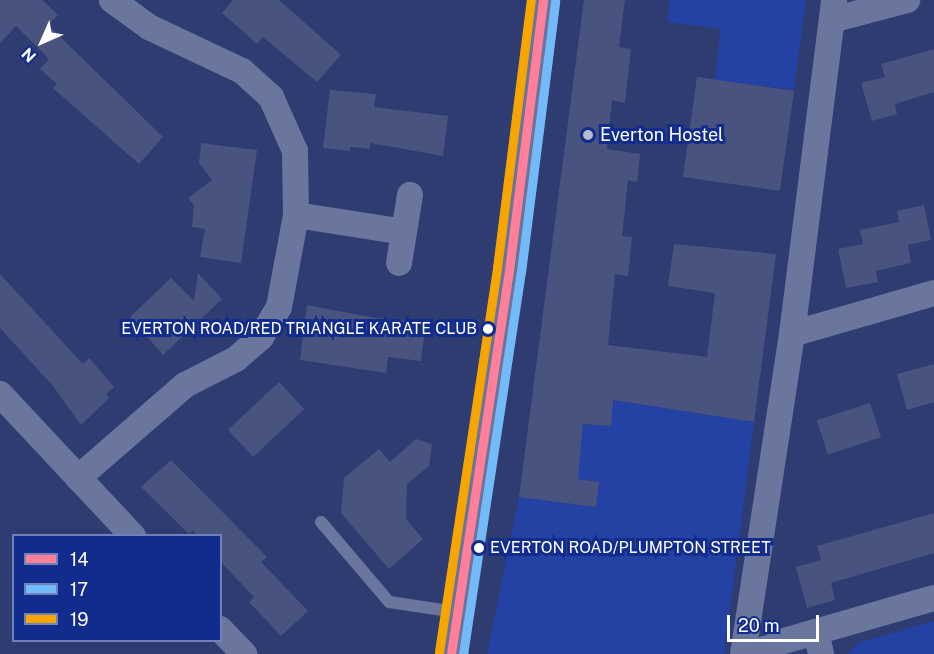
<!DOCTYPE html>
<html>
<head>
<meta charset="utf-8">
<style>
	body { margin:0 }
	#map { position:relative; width:934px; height:654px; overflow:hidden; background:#2e3c71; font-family:"Public Sans",sans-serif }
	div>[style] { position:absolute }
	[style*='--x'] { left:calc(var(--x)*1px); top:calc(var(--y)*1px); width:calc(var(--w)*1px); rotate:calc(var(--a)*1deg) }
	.green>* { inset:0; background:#2442a4 }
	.building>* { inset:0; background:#48547f; transform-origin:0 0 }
	.service>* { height:12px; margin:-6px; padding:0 6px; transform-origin:6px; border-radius:6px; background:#6a769d }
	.pedestrian>* { height:20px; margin:-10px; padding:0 10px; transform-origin:10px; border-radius:10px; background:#6a769d }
	.minor>* { height:26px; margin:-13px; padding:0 13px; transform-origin:13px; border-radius:13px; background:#6a769d }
	.primary>* { height:33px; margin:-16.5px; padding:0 16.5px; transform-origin:16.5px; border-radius:16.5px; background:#6a749c }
	.bus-1>* { height:9px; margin:-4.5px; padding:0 4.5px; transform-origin:4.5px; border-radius:4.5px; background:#ff8098 }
	.bus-2>* { height:9px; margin:-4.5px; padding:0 4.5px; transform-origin:4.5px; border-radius:4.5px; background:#73baf8 }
	.bus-3>* { height:9px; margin:-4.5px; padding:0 4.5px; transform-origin:4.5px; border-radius:4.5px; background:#f7a600 }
	.dots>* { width:16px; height:16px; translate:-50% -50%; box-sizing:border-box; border:3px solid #122c8d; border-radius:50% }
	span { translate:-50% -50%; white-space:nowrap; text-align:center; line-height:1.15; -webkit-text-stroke:6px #122c8d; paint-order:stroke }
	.bus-label { font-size:16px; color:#fff }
	.right { translate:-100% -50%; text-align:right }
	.left { translate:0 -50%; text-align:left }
	.poi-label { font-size:18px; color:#fff }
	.legend { position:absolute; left:12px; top:534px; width:210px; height:108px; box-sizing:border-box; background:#122c8d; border:2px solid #7180bb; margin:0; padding:8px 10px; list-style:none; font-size:18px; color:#fff }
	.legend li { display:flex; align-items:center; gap:12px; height:30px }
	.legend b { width:30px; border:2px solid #7180bb }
	.north { position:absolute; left:12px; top:12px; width:60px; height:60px; -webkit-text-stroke:4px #122c8d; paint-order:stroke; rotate:225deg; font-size:16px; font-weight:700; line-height:24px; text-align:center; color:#fff }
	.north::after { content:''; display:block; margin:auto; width:21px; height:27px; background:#fff; clip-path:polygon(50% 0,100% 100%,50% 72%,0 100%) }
	.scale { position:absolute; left:727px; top:615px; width:92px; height:27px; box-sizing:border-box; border:3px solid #fff; border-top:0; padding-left:8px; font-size:18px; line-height:21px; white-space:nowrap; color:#fff; -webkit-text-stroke:4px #122c8d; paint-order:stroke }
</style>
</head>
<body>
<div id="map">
	<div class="green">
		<i style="clip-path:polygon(670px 0,806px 0,794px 90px,715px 80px,721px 29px,667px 22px)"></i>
		<i style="clip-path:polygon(600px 398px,754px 422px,724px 654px,487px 654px,519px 497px,596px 507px,599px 482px,561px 476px,580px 451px,583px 424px,611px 426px,612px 413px)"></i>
		<i style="clip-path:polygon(934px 621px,934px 654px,848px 654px,858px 643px)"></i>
	</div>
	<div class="building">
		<i style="clip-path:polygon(0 0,42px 0,58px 15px,48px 25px,163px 137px,139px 164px,53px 88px,57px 84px,40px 69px,49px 59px,16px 26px,0 43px)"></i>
		<i style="clip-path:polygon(233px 0,279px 0,341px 55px,317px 82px,263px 37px,257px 44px,222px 13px)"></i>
		<i style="clip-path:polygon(584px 0,625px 0,619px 47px,631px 49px,625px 103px,612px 100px,607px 149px,640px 154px,637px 182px,628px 180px,622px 236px,632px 237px,628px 276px,615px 274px,608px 345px,707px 357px,715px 293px,668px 286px,674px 244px,776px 254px,754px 422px,613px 400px,611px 426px,583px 424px,578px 479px,599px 482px,596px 507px,519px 497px)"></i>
		<i style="clip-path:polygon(934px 49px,934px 92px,895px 104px,897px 114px,872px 121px,861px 83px,885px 77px,881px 64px)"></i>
		<i style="left:697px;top:77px;width:98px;height:101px;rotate:8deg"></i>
		<i style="clip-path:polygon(330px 90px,376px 94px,374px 107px,448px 116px,443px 156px,370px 143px,370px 149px,350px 147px,350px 151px,323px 148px)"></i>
		<i style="clip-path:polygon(201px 143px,257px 150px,241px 263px,200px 257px,205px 229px,192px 227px,194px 205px,188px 198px,212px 180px,199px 163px)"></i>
		<i style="clip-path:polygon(924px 205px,931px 240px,908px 245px,911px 263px,876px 271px,878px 282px,846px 288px,838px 249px,863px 244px,860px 230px,899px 222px,897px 211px)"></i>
		<i style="clip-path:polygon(198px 273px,222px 299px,163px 355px,130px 317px,171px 278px,194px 301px)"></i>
		<i style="clip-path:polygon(0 274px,83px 364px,89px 358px,114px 387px,106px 394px,109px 398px,81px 425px,53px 386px,0 328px)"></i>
		<i style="clip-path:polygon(307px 305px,375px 318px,426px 321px,421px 361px,388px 357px,386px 373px,300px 360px)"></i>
		<i style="clip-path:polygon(934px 364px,934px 402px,907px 410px,897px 374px)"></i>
		<i style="left:279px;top:382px;width:37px;height:70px;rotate:47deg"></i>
		<i style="left:870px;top:403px;width:36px;height:56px;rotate:72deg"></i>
		<i style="clip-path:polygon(416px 439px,432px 444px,429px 466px,407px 484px,406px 519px,423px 539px,389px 569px,341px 513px,344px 478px,379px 449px,390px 462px)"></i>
		<i style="clip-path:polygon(171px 460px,267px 557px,261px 562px,308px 611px,281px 636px,249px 602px,254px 597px,220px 561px,220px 536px,197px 536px,193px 530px,189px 534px,141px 487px)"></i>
		<i style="clip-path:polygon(934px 513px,934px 553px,831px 583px,835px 600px,807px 608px,796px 567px,821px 560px,817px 546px)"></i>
	</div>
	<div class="service">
		<i style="--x:321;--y:522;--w:105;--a:49.6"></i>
		<i style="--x:389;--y:602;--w:68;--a:8.5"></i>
	</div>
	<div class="pedestrian">
		<i style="--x:744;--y:651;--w:34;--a:-14"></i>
	</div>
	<div class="minor">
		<i style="--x:832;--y:20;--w:78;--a:-14.9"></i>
		<i style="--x:296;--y:215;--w:109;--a:8.9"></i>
		<i style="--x:399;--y:263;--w:69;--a:-80.8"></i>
		<i style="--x:792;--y:334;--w:148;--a:-16.1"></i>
		<i style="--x:0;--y:394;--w:195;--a:46.9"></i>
		<i style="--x:78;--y:478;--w:142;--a:-41"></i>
		<i style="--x:185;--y:385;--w:57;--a:-27"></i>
		<i style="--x:236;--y:359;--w:33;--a:-41"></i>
		<i style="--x:261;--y:337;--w:35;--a:-59"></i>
		<i style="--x:279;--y:307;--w:94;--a:-79.5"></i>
		<i style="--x:296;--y:215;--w:64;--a:-90.9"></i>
		<i style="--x:295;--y:151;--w:59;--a:-114"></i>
		<i style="--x:271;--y:97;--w:39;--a:-138"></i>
		<i style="--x:242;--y:71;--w:103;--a:-154.7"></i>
		<i style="--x:149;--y:27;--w:46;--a:-143.9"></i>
		<i style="--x:220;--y:629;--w:35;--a:46"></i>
		<i style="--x:816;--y:632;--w:23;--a:77"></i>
		<i style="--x:777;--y:643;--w:163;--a:-16"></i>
		<i style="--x:743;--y:654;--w:324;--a:-81.3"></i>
		<i style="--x:792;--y:334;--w:337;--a:-82.8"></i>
	</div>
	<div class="primary">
		<i style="--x:451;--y:654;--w:388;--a:-81.4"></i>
		<i style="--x:509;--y:270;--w:272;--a:-82.8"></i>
	</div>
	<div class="bus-1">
		<i style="--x:451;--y:654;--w:388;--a:-81.4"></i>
		<i style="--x:509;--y:270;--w:272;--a:-82.8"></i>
	</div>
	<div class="bus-2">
		<i style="--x:463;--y:654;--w:386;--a:-81.4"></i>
		<i style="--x:521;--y:272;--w:273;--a:-82.8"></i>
	</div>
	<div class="bus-3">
		<i style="--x:439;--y:652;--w:388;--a:-81.4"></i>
		<i style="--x:497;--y:268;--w:270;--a:-82.8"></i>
	</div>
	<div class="dots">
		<i style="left:588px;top:135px;background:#b6bbcd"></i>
		<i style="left:488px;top:329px;background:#fff"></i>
		<i style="left:479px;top:548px;background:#fff"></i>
	</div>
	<div class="bus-label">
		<span class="right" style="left:477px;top:329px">EVERTON ROAD/RED TRIANGLE KARATE CLUB</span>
		<span class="left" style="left:490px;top:548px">EVERTON ROAD/PLUMPTON STREET</span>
	</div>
	<div class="poi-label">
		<span class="left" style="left:600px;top:135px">Everton Hostel</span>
	</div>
	<ul class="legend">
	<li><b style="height:8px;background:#ff8098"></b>14</li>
	<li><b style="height:8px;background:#73baf8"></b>17</li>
	<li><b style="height:8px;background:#f7a600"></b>19</li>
	</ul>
	<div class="north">N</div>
	<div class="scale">20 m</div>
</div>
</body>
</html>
